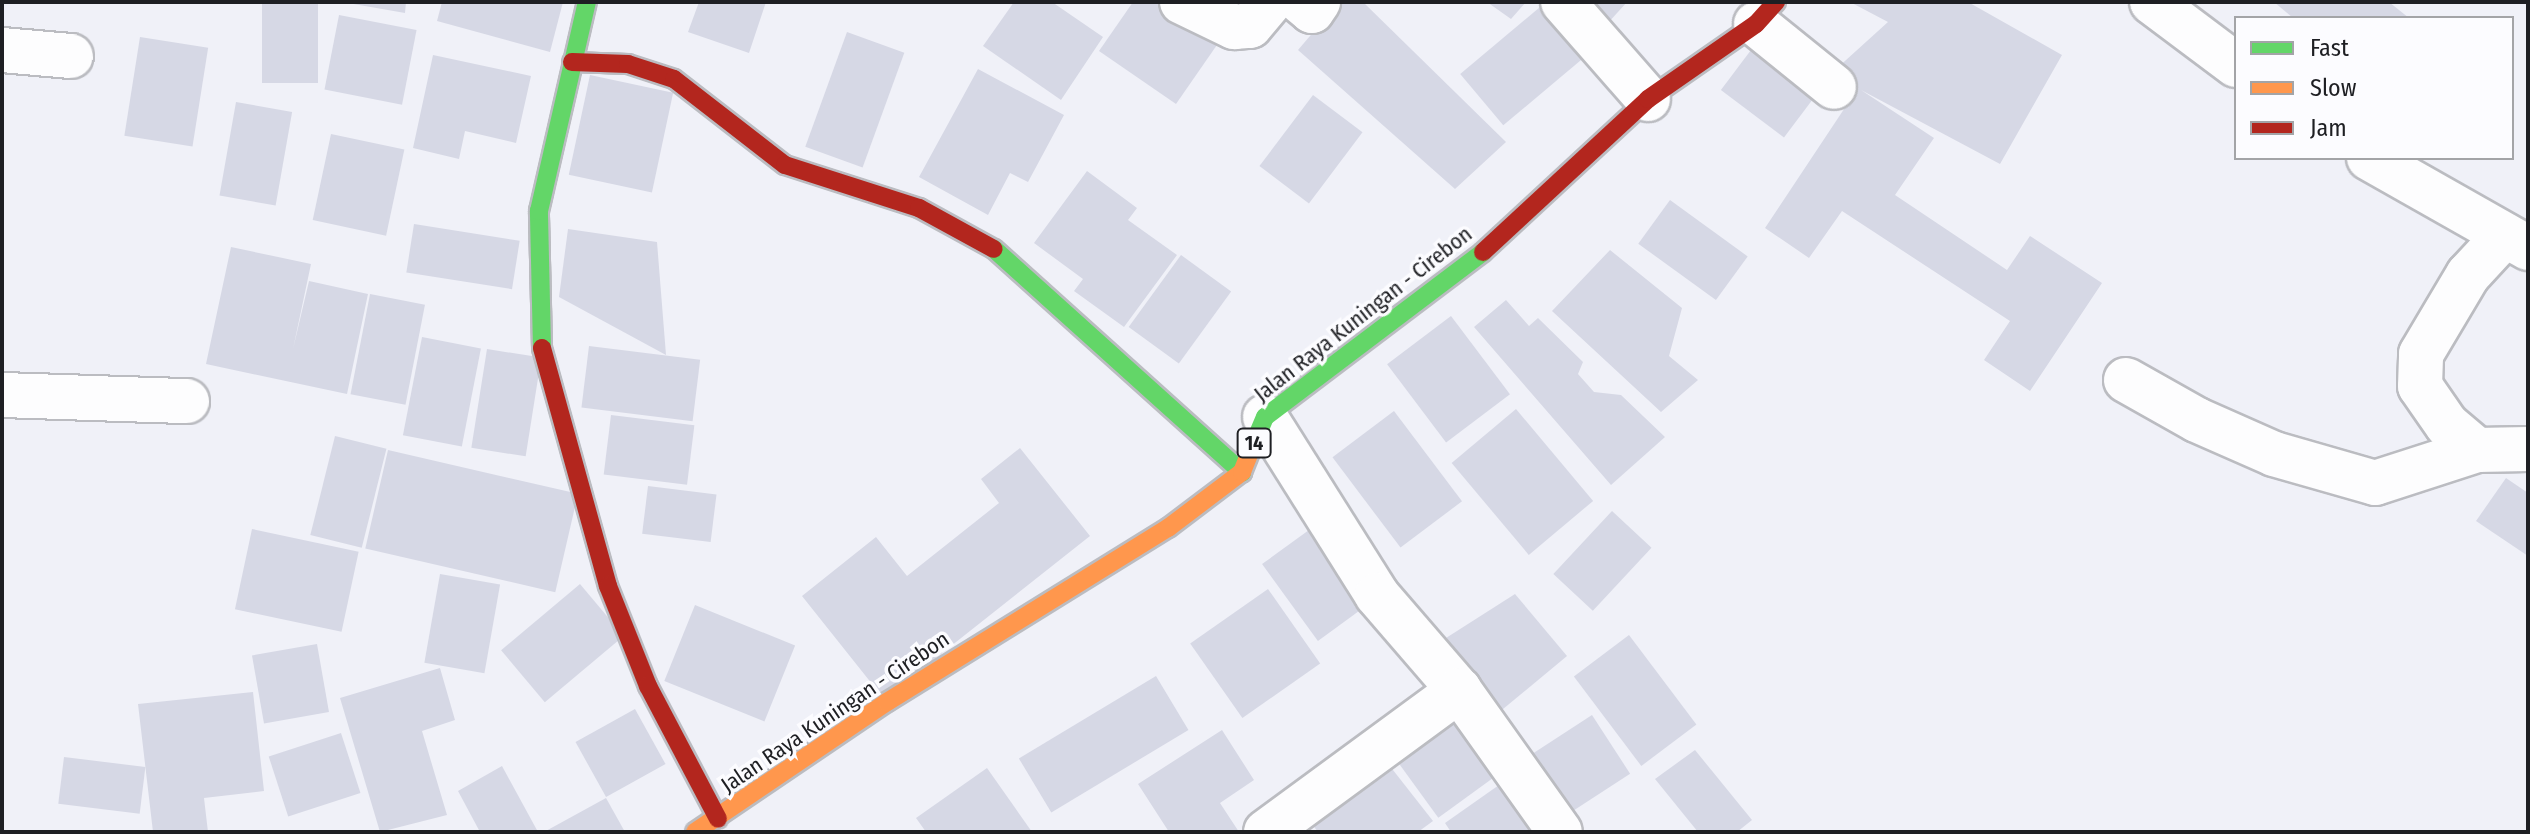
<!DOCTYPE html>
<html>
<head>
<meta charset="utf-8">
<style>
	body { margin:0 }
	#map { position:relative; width:2530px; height:834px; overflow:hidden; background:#f0f1f8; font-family:"Fira Sans Condensed",sans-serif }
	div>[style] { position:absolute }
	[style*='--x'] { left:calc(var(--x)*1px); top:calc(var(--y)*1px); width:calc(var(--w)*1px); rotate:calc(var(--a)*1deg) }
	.building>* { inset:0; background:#d6d8e5; transform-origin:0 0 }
	.roads { filter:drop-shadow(2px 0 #bbbcc1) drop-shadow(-2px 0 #bbbcc1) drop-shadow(0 2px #bbbcc1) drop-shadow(0 -2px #bbbcc1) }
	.street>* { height:44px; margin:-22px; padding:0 22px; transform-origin:22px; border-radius:22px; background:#fdfdfe }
	.fast>* { height:18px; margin:-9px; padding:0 9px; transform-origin:9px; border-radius:9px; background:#63d668 }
	.slow>* { height:18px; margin:-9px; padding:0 9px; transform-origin:9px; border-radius:9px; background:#ff974d }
	.jam>* { height:18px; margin:-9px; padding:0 9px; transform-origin:9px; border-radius:9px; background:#b3261e }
	span { translate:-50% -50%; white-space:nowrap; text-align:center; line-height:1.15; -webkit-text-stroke:7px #fcfcff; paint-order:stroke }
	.shield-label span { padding:2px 6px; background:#fcfcff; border:2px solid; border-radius:6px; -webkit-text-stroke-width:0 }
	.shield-label { font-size:20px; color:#1e1f23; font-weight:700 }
	.street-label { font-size:22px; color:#1e1f23 }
	.frame { position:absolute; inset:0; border:4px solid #1e1f23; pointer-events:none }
	.legend { position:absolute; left:2234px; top:16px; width:280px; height:144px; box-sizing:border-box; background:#fcfcff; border:2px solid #a3a4a7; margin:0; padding:10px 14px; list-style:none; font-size:24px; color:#1e1f23 }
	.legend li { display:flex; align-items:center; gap:16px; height:40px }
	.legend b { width:40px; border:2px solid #a3a4a7 }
</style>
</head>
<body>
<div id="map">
	<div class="building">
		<i style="left:262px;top:2px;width:56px;height:81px"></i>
		<i style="clip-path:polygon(342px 2px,406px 2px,405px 13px)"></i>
		<i style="clip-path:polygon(442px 2px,563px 2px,550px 52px,437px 21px)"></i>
		<i style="clip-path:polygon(699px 2px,766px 2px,749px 53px,688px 32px)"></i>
		<i style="clip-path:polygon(1014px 2px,1052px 2px,1103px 37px,1061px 100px,983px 46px)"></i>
		<i style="clip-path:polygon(1133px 2px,1160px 2px,1219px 42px,1176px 104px,1099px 51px)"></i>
		<i style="clip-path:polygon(1339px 2px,1363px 2px,1506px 142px,1455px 189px,1298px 50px)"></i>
		<i style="clip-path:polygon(1487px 2px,1526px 2px,1511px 19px)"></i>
		<i style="left:1546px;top:2px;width:67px;height:112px;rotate:50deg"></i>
		<i style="clip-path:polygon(1587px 2px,1627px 2px,1608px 23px)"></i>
		<i style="clip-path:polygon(1850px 2px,1968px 2px,2062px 55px,2000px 164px,1861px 90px,1934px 138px,1895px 195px,2007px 270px,2030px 236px,2102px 283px,2030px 391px,1984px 360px,2010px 321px,1842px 211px,1809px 258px,1765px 228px,1858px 88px,1835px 70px,1888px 22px)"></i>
		<i style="clip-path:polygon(2274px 2px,2389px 2px,2409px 18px,2293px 18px)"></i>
		<i style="left:339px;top:15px;width:79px;height:76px;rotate:11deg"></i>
		<i style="left:847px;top:32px;width:61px;height:122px;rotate:20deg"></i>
		<i style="left:140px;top:37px;width:69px;height:100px;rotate:9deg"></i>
		<i style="left:1754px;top:46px;width:79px;height:55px;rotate:37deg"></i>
		<i style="clip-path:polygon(433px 55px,531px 76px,516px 143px,465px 131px,459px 159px,413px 148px)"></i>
		<i style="clip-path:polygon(978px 69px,1064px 115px,1028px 182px,1010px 173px,988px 215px,919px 177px)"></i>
		<i style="left:590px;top:75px;width:85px;height:102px;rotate:12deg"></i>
		<i style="left:1313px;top:95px;width:62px;height:89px;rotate:37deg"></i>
		<i style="left:236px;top:102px;width:57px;height:95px;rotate:10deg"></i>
		<i style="left:331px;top:134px;width:75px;height:88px;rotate:12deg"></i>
		<i style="clip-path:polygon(1087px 171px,1137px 208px,1128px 220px,1177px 255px,1124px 327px,1074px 291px,1083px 279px,1034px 243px)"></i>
		<i style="left:1670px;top:200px;width:96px;height:54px;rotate:36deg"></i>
		<i style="left:414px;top:224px;width:107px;height:49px;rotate:9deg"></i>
		<i style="clip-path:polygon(568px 229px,657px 242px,666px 355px,559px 297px)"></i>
		<i style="clip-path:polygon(231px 247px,311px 264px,293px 349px,309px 281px,368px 294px,347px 394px,206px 364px)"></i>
		<i style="clip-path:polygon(1610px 250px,1682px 308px,1669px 356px,1698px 380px,1661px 412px,1552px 311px)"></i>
		<i style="left:1181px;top:255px;width:62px;height:89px;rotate:36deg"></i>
		<i style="left:370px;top:294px;width:56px;height:102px;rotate:11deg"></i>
		<i style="clip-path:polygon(1506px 300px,1529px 326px,1538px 318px,1583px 362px,1578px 374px,1594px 392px,1621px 395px,1665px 437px,1611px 485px,1474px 327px)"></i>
		<i style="left:1451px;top:316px;width:98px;height:80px;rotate:53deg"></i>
		<i style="left:422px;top:337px;width:60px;height:100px;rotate:11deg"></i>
		<i style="left:589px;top:346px;width:112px;height:62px;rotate:7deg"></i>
		<i style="left:487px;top:349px;width:55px;height:100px;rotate:9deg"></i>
		<i style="left:1516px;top:409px;width:120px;height:84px;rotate:50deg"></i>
		<i style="left:1394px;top:411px;width:113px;height:77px;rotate:53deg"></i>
		<i style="left:611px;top:415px;width:84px;height:60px;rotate:7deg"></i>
		<i style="left:335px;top:436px;width:53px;height:102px;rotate:14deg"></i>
		<i style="clip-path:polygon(1020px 448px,1090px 536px,884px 699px,802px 596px,876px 537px,907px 576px,999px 503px,981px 479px)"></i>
		<i style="left:388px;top:450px;width:195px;height:101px;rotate:13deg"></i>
		<i style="clip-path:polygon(2506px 478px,2528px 493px,2528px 556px,2476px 521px)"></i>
		<i style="left:648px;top:486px;width:69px;height:48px;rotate:7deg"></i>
		<i style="left:1612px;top:511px;width:54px;height:86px;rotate:43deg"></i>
		<i style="left:252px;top:529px;width:109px;height:82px;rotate:12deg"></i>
		<i style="left:1309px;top:530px;width:95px;height:58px;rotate:54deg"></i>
		<i style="left:440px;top:574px;width:61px;height:90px;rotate:10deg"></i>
		<i style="left:580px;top:584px;width:68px;height:103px;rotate:50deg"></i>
		<i style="left:1268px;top:589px;width:91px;height:95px;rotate:55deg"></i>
		<i style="clip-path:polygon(1515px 594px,1567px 656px,1497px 714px,1446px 638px)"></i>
		<i style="left:695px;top:605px;width:108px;height:82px;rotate:22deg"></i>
		<i style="left:1629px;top:635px;width:112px;height:69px;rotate:53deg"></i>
		<i style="left:317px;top:644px;width:69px;height:66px;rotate:80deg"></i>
		<i style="clip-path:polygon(440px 668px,455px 720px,422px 731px,447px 815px,380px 832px,340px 698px)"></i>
		<i style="left:1156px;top:676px;width:63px;height:160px;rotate:59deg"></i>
		<i style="clip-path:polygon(253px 692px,264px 791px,204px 798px,208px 832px,153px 832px,138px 704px)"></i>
		<i style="left:1456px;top:706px;width:80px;height:80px;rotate:54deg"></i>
		<i style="left:635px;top:709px;width:63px;height:68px;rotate:61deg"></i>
		<i style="left:1592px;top:715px;width:70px;height:83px;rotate:57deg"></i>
		<i style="clip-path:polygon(1222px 730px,1254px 780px,1220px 803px,1239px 832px,1169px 832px,1138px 784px)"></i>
		<i style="left:341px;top:733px;width:63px;height:76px;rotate:72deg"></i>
		<i style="clip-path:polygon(1695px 750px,1752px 820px,1737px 832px,1698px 832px,1655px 779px)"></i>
		<i style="clip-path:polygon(1382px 756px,1433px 821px,1418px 832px,1318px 832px,1305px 815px)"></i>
		<i style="left:64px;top:757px;width:82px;height:47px;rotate:7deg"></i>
		<i style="clip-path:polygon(502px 766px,538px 832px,480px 832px,458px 791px)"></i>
		<i style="clip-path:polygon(987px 768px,1032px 832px,926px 832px,916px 818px)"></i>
		<i style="clip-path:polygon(1499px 785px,1531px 832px,1451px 832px,1445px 823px)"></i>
		<i style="clip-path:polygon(606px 798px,625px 832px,544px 832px)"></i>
	</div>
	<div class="roads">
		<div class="street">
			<i style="--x:1182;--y:2;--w:58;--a:25.7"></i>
			<i style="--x:1234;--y:27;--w:16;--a:-4"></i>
			<i style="--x:1250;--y:26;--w:31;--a:-50"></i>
			<i style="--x:1301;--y:2;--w:14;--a:39"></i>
			<i style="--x:1312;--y:11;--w:11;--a:-56"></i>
			<i style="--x:1563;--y:2;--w:129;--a:48.8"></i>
			<i style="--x:2152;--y:2;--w:105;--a:36.9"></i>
			<i style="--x:1756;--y:24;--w:100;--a:38.9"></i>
			<i style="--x:2;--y:50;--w:69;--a:5"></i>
			<i style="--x:2369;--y:158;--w:183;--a:29.5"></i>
			<i style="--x:2126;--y:380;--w:81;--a:29.4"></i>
			<i style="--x:2197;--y:420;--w:84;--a:23.8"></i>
			<i style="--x:2274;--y:454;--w:105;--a:16"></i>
			<i style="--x:2375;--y:483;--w:107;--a:-17.9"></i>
			<i style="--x:2477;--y:450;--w:51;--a:-1.1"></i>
			<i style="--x:2;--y:395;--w:185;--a:1.9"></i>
			<i style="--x:1265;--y:417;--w:210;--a:57.8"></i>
			<i style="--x:1377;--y:595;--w:125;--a:49.2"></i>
			<i style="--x:1459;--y:690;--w:174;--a:54.6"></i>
			<i style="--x:2477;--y:450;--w:39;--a:-140"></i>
			<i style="--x:2447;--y:425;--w:47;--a:-124.7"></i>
			<i style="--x:2420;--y:386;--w:32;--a:-88"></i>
			<i style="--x:2421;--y:354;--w:92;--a:-59.3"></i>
			<i style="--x:2468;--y:275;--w:54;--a:-47.2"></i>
			<i style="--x:1266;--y:832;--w:240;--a:-36.3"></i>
		</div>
		<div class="fast">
			<i style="--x:994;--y:249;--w:334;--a:42"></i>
			<i style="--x:542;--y:348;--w:137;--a:-91.3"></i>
			<i style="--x:539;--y:211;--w:214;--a:-77.1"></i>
			<i style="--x:1251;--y:450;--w:36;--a:-67"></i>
			<i style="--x:1265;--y:417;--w:273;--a:-37.1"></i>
		</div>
		<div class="slow">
			<i style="--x:695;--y:832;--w:232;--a:-34.1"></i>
			<i style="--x:887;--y:702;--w:331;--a:-31.8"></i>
			<i style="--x:1168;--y:528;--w:93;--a:-37.1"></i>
			<i style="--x:1242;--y:472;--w:24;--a:-68"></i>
		</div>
		<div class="jam">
			<i style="--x:572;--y:62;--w:56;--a:2"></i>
			<i style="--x:628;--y:64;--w:48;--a:18.1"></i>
			<i style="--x:674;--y:79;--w:140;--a:37.8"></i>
			<i style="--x:785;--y:165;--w:141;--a:17.8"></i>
			<i style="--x:919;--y:208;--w:85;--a:28.7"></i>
			<i style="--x:1483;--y:252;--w:225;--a:-42.8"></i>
			<i style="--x:1648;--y:99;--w:131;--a:-34.8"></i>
			<i style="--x:1756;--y:24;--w:30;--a:-48"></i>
			<i style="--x:542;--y:348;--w:247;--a:74.5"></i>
			<i style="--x:608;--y:586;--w:108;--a:68.2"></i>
			<i style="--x:648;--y:686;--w:150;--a:62.2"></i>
		</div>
	</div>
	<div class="shield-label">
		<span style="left:1254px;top:443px">14</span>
	</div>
	<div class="street-label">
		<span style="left:1363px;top:314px;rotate:-38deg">Jalan Raya Kuningan - Cirebon</span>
		<span style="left:835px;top:712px;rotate:-34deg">Jalan Raya Kuningan - Cirebon</span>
	</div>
	<div class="frame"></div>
	<ul class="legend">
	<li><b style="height:10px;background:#63d668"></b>Fast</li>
	<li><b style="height:10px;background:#ff974d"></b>Slow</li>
	<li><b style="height:10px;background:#b3261e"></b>Jam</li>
	</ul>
</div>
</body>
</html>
